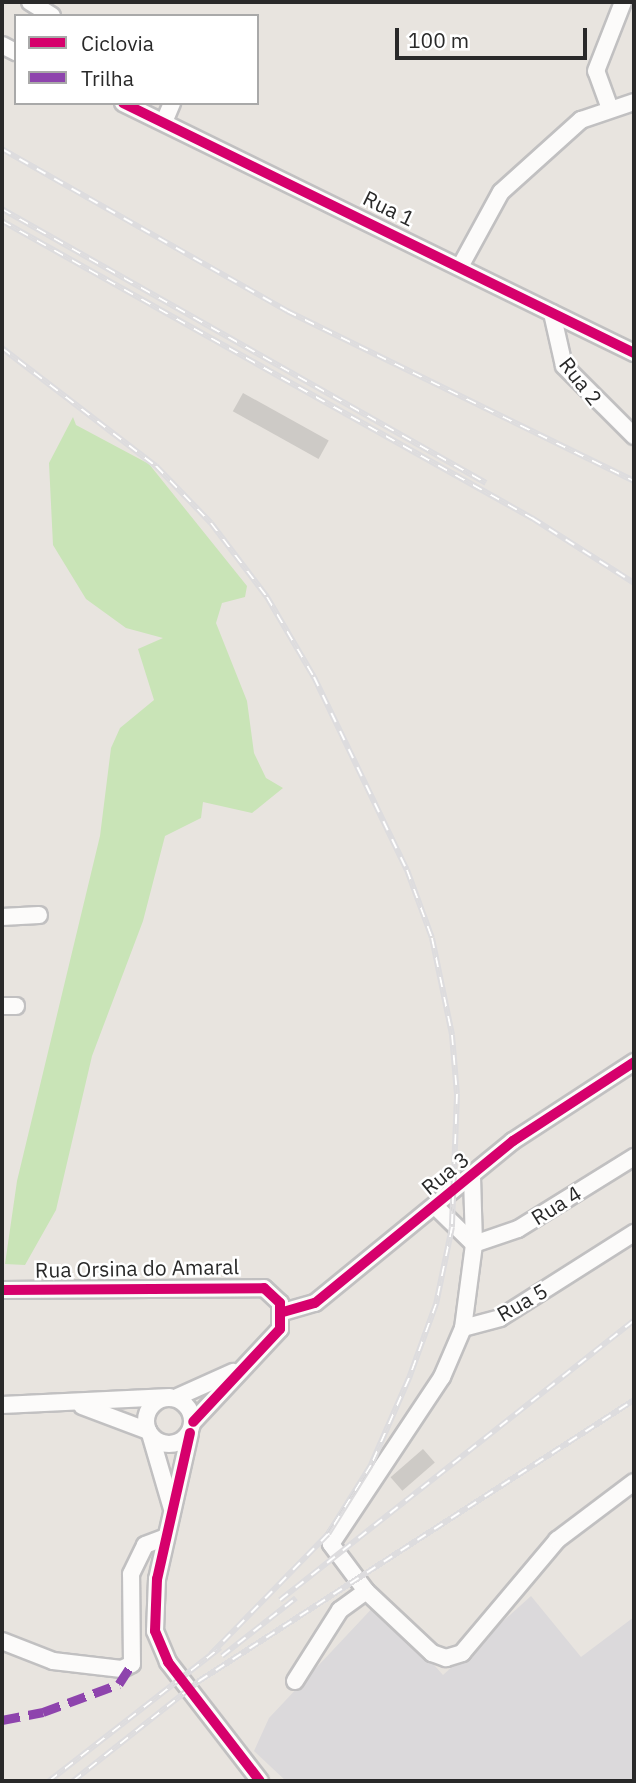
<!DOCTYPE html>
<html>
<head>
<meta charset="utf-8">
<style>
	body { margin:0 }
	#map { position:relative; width:636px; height:1783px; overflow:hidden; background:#e8e4df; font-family:"IBM Plex Sans",sans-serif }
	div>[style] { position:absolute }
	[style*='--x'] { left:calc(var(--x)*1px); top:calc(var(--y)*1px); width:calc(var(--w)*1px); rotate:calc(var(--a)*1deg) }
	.industrial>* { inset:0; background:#dbd9db }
	.green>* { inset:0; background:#c9e4b7 }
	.building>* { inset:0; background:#cdcac6; transform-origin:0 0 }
	.roads { filter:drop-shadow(2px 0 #c1c0c1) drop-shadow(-2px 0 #c1c0c1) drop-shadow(0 2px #c1c0c1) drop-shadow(0 -2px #c1c0c1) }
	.minor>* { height:16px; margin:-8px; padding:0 8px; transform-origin:8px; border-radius:8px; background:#fcfbfa }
	.minor>.ring { margin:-8px; padding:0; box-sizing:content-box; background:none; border:16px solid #fcfbfa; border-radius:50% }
	.rail>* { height:6px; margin-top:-3px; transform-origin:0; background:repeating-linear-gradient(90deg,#fff 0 10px,#dddcde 0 20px); box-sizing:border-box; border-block:2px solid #dddcde }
	.quiet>* { height:9px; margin-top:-4.5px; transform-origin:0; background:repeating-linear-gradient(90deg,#8e44ad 0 18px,transparent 0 27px) }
	.cycleway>* { height:10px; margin:-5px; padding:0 5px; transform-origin:5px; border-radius:5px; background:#d6006c }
	span { translate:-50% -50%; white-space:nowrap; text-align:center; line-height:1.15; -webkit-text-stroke:5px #fff; paint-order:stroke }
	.street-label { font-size:21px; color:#292929 }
	.frame { position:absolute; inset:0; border:4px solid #292929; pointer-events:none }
	.legend { position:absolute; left:14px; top:14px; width:245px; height:91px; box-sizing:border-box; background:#fff; border:2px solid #a9a9a9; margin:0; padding:9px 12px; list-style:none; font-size:21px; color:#292929 }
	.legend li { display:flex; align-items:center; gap:14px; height:35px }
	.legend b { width:35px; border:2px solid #a9a9a9 }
	.scale { position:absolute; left:395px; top:28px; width:192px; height:32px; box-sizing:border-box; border:4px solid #292929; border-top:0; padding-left:9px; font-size:21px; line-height:24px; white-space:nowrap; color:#292929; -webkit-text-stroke:5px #fff; paint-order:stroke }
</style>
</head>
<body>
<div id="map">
	<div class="industrial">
		<i style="clip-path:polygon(531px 1596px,581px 1657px,634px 1617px,634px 1781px,286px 1781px,254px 1751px,269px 1718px,378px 1602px,443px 1675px)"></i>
	</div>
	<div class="green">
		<i style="clip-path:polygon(73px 417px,76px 425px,149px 464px,247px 586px,245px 597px,222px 603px,216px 623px,247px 701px,254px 753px,266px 778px,283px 788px,252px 813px,203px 802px,201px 818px,165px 836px,143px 921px,92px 1056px,56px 1210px,25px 1265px,5px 1264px,17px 1181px,100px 836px,111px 748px,120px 728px,154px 700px,138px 649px,163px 638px,126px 628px,86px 599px,53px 545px,49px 463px)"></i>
	</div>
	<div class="building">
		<i style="left:243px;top:393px;width:98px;height:21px;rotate:29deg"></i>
		<i style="left:423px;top:1449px;width:18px;height:43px;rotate:49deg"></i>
	</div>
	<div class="roads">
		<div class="minor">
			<i style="--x:30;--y:2;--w:26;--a:32"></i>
			<i style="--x:2;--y:45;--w:16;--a:27"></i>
			<i style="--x:123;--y:103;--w:569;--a:26.07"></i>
			<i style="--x:609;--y:106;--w:37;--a:-110"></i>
			<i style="--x:596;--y:71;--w:74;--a:-68.6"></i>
			<i style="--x:164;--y:122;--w:21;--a:-67"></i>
			<i style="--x:461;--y:265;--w:83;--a:-61.3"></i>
			<i style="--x:501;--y:192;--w:108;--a:-42"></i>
			<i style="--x:581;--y:120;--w:56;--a:-18.8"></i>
			<i style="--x:552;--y:313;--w:54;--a:77.2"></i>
			<i style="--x:564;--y:366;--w:99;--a:45"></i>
			<i style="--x:2;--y:917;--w:37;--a:-3"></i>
			<i style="--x:2;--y:1006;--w:14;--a:0"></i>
			<i style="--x:435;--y:1206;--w:54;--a:44.3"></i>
			<i style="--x:474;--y:1244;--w:46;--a:-18.8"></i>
			<i style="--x:518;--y:1229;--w:137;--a:-31.8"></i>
			<i style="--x:2;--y:1290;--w:262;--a:-0.4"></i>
			<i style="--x:264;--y:1288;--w:22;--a:43"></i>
			<i style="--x:280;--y:1303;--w:26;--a:90"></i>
			<i style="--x:280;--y:1329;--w:127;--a:133.1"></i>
			<i style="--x:283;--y:1312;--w:33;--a:-16"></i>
			<i style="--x:315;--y:1303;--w:256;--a:-39.3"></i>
			<i style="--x:513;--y:1141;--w:145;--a:-33.1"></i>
			<i style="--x:463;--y:1328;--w:38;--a:-15"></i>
			<i style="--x:500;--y:1318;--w:159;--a:-32.4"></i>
			<i class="ring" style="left:146px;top:1398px;width:30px;height:30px"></i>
			<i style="--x:175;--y:1398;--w:64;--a:-24.1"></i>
			<i style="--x:2;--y:1405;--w:168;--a:-2.7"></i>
			<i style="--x:82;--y:1406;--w:71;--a:20.7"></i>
			<i style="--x:190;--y:1433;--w:150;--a:102.7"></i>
			<i style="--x:157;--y:1579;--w:52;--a:92.2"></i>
			<i style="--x:155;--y:1631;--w:34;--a:67"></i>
			<i style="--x:168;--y:1662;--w:150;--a:52.3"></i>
			<i style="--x:151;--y:1437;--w:75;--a:73.7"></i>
			<i style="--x:366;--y:1591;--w:59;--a:-126.7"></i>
			<i style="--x:331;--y:1544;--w:201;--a:-56.4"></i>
			<i style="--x:442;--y:1377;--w:53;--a:-66.8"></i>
			<i style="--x:463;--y:1328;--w:85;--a:-82.5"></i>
			<i style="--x:474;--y:1244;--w:67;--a:-91.7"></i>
			<i style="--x:2;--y:1641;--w:55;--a:21.4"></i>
			<i style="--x:53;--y:1661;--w:69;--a:6.6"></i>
			<i style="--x:122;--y:1669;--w:11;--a:-27"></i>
			<i style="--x:132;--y:1664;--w:90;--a:-90.6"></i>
			<i style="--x:131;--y:1574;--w:32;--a:-64"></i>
			<i style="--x:145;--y:1545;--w:22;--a:-21"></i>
			<i style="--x:295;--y:1681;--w:84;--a:-57.6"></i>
			<i style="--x:340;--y:1610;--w:32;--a:-36"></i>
			<i style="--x:366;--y:1591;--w:91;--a:43.2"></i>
			<i style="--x:432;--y:1653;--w:15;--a:20"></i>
			<i style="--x:446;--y:1658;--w:17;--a:-17"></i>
			<i style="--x:462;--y:1653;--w:148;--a:-49.9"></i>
			<i style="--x:557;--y:1540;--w:96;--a:-37"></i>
		</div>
	</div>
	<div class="rail">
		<i style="--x:2;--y:149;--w:328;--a:29.6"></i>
		<i style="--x:287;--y:311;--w:386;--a:26.1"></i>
		<i style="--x:2;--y:209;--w:556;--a:29.51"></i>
		<i style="--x:2;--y:221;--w:608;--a:29.27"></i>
		<i style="--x:532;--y:518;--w:121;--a:32.5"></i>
		<i style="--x:2;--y:348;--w:194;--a:37.5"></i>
		<i style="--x:156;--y:466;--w:79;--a:46"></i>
		<i style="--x:211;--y:523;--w:93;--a:52.9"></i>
		<i style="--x:267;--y:597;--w:93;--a:59.6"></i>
		<i style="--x:314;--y:677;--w:214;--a:64.3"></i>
		<i style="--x:407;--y:870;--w:72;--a:69.8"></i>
		<i style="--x:432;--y:938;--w:99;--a:78.3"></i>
		<i style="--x:452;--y:1035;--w:59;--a:85.2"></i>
		<i style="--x:457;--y:1094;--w:133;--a:92.2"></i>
		<i style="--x:452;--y:1227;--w:79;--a:101.7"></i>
		<i style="--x:436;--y:1304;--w:79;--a:110"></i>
		<i style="--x:409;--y:1378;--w:95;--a:113.6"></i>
		<i style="--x:371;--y:1465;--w:81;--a:121.9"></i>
		<i style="--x:328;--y:1534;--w:168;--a:134.3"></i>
		<i style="--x:280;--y:1600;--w:451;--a:-38.3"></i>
		<i style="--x:222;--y:1656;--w:94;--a:-38.1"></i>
		<i style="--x:49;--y:1781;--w:217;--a:-37.9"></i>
		<i style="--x:73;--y:1781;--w:161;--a:-38.4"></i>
		<i style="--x:199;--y:1681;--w:518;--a:-32.86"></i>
	</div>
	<div class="quiet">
		<i style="--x:2;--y:1720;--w:42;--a:-11"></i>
		<i style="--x:43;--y:1712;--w:81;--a:-20.2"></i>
		<i style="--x:119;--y:1684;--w:24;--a:-57"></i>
	</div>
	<div class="cycleway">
		<i style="--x:123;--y:103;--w:569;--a:26.07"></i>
		<i style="--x:2;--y:1290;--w:262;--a:-0.4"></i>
		<i style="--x:264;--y:1288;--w:22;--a:43"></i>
		<i style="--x:280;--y:1303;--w:26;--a:90"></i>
		<i style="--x:280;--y:1329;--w:127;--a:133.1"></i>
		<i style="--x:283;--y:1312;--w:33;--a:-16"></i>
		<i style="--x:315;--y:1303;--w:256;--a:-39.3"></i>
		<i style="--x:513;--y:1141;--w:145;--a:-33.1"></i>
		<i style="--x:190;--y:1433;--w:150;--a:102.7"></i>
		<i style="--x:157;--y:1579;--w:52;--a:92.2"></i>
		<i style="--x:155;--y:1631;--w:34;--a:67"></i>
		<i style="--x:168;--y:1662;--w:150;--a:52.3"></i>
	</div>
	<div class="street-label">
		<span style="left:389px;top:208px;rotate:26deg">Rua 1</span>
		<span style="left:581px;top:381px;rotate:52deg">Rua 2</span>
		<span style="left:445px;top:1173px;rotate:-39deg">Rua 3</span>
		<span style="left:556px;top:1205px;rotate:-32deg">Rua 4</span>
		<span style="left:137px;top:1268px;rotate:-1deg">Rua Orsina do Amaral</span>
		<span style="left:522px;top:1302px;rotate:-30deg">Rua 5</span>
	</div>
	<div class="frame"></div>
	<ul class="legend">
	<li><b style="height:9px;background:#d6006c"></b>Ciclovia</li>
	<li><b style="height:9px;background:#8e44ad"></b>Trilha</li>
	</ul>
	<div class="scale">100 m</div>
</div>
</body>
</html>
